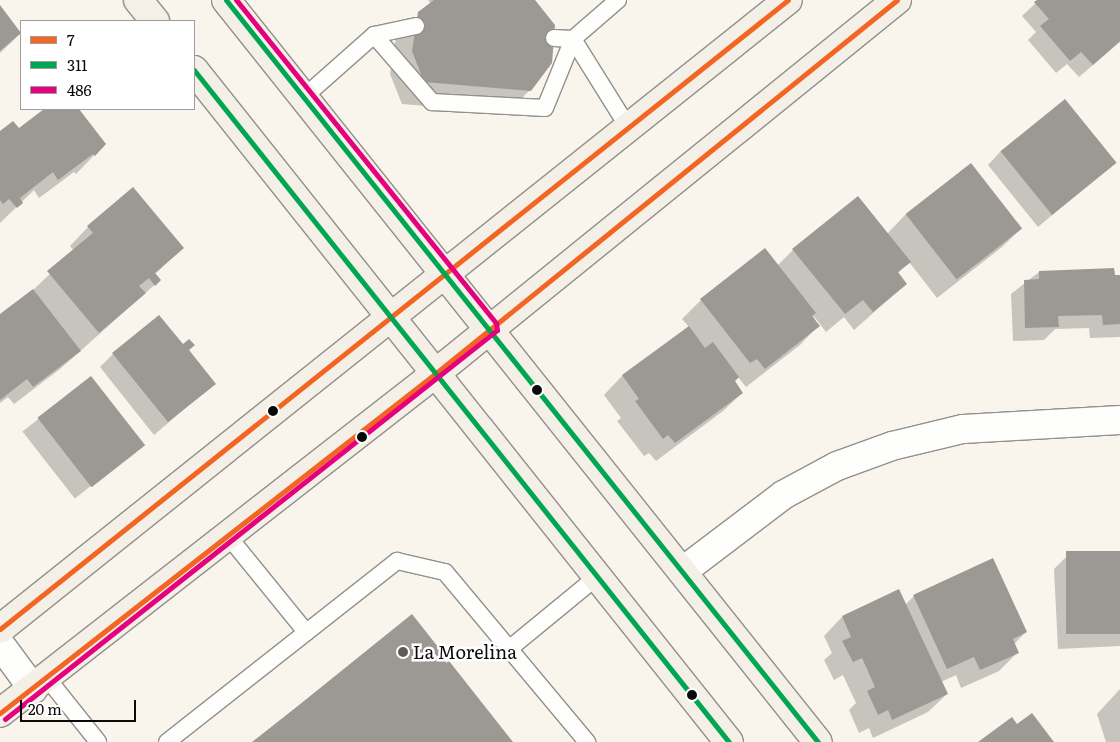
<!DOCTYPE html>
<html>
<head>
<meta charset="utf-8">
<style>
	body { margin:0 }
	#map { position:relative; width:1120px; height:742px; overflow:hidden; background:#f9f5ed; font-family:Literata,serif }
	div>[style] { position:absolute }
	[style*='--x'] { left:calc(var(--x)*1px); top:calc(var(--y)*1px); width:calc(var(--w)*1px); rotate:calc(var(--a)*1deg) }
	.shadow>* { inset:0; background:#0003; transform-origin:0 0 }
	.building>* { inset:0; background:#9c9893; transform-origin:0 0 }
	.roads { filter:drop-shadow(1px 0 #92908c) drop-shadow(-1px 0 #92908c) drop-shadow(0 1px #92908c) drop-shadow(0 -1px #92908c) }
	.lane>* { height:16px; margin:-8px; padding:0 8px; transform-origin:8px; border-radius:8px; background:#fefefc }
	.street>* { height:28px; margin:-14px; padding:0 14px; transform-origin:14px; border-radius:14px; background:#fefefc }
	.secondary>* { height:28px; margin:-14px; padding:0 14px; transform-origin:14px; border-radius:14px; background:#f4f0e7 }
	.bus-1>* { height:5px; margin:-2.5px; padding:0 2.5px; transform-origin:2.5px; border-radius:2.5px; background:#f26522 }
	.bus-2>* { height:5px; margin:-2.5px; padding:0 2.5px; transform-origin:2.5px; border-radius:2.5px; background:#00a651 }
	.bus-3>* { height:5px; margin:-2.5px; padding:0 2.5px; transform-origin:2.5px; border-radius:2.5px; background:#e5007d }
	.dots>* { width:14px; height:14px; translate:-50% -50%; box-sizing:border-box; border:2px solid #fff; border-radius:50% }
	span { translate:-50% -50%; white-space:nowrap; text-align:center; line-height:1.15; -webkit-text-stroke:5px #fff; paint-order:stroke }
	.poi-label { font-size:18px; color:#0a0a0a }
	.left { translate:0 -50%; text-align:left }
	.legend { position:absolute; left:20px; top:20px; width:175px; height:90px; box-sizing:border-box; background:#fff; border:1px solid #9d9d9d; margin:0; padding:6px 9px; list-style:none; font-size:15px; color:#0a0a0a }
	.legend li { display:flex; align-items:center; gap:10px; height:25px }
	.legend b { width:25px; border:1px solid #9d9d9d }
	.scale { position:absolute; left:20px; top:700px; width:116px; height:22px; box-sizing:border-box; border:2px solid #0a0a0a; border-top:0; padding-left:6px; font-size:15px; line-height:18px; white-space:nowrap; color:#0a0a0a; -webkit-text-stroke:4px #fff; paint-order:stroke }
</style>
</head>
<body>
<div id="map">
	<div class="shadow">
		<i style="clip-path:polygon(428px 0,534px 0,530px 90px,507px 113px,402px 104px,390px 74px,396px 36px,431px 4px)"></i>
		<i style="clip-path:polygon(1039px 0,1119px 0,1120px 42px,1079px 77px,1067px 64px,1056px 73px,1028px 40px,1036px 32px,1022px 16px)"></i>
		<i style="clip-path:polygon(0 7px,20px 34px,0 53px)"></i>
		<i style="clip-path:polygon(46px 109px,77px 109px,105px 144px,76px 174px,74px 172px,39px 198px,34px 190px,0 223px,0 133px,18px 130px)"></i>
		<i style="clip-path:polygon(1001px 151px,1114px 163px,1038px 227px,988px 165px)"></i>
		<i style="clip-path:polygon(971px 164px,1021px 229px,1002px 247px,937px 298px,909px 262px,897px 274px,906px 284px,854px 330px,844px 317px,826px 332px,813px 315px,818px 326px,800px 345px,746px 387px,738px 377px,734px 381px,742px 393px,723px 411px,656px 461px,649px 453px,644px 456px,617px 421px,621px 418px,604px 395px,622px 376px,689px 327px,682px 319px,701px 300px,764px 250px,777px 266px,793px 250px,887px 234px,905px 215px)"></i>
		<i style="clip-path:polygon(88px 227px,183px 248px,155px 274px,160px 280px,60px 369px,14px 404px,8px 397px,0 403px,0 315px,31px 292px,74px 251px,70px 246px)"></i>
		<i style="clip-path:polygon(1039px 272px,1120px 276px,1120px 337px,1090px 338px,1089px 328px,1055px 329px,1044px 340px,1013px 341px,1011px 294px)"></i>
		<i style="clip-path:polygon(188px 350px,215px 383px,154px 435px,100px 367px,113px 354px)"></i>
		<i style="left:91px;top:378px;width:85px;height:87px;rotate:52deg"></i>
		<i style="clip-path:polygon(1120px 553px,1120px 646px,1058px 649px,1054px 569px,1067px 556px)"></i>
		<i style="clip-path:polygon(899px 591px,905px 605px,914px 596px,1026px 632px,1014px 644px,1018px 652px,999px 671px,961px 688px,956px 675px,941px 682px,947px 694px,928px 712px,873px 738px,869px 728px,859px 733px,849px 710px,856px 703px,843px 675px,834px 680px,824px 660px,832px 653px,824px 636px,842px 617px)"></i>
		<i style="clip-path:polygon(1120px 689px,1120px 742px,1106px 742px,1097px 714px)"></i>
	</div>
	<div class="building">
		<i style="clip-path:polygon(434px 0,535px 0,555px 25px,552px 63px,531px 91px,424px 82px,412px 51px,418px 12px)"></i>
		<i style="clip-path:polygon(1037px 0,1120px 0,1120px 41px,1093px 65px,1081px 52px,1070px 61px,1040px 26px,1049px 19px,1034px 2px)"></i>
		<i style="clip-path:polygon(0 5px,21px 33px,0 51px)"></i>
		<i style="left:1065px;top:99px;width:82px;height:83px;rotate:51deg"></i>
		<i style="clip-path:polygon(44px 109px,79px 109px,106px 144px,95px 156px,93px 154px,58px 180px,53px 172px,20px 198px,23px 203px,17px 208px,9px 199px,3px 204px,0 200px,0 131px,13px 121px,19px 128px)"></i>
		<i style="left:971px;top:163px;width:83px;height:83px;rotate:52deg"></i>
		<i style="clip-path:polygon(133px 187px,184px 248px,155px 273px,161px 280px,155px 286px,149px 278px,139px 286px,146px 293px,99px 333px,47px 271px,93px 233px,87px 226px)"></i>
		<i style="clip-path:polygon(858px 196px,911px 262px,898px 272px,907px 284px,873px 312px,863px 300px,845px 314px,792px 249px)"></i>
		<i style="clip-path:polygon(765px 248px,816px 313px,812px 316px,820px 326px,765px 369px,757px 359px,750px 363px,700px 299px)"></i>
		<i style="clip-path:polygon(1114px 268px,1115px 275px,1120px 275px,1120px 324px,1103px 325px,1102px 315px,1058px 316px,1059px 327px,1025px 328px,1024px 280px,1039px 279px,1039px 271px)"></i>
		<i style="clip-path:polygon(33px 289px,81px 351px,33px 387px,27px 379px,0 400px,0 314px)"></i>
		<i style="clip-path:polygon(159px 315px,183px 344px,189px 339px,195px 345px,189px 350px,216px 384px,168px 422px,112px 353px)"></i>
		<i style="clip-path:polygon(689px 326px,705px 348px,713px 342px,739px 377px,735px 381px,743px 393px,675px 443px,668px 435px,663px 439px,635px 401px,639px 399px,622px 375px)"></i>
		<i style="left:91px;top:376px;width:88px;height:68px;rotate:52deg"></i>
		<i style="left:1120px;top:551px;width:83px;height:54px;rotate:90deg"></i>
		<i style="clip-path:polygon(993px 558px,1027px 632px,1013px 639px,1019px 653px,980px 670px,974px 657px,947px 669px,913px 595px)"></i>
		<i style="clip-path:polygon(899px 589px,948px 694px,892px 720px,888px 710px,878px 715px,867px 691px,875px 687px,862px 658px,853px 662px,842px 641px,851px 637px,842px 616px)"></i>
		<i style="clip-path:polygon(412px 614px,513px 742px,252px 742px,299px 705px)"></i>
		<i style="clip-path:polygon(1032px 713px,1054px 742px,978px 742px,1012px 717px,1017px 724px)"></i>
	</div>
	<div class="roads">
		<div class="lane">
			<i style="--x:618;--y:0;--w:60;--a:139.1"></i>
			<i style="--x:573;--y:39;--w:104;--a:58"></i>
			<i style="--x:374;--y:35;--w:89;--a:49.1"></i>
			<i style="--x:432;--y:102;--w:113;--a:3"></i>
			<i style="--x:545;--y:108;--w:74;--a:-67.9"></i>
			<i style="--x:573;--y:39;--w:19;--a:-177"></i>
			<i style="--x:304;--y:97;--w:94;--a:-41.5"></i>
			<i style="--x:374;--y:35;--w:43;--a:-12.1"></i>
			<i style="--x:228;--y:536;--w:124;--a:50.9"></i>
			<i style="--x:509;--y:649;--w:115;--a:-39.4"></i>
			<i style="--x:47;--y:678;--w:82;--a:51.4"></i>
			<i style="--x:167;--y:742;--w:293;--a:-38.2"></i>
			<i style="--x:397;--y:561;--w:49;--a:12.9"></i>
			<i style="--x:445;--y:572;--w:222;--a:50.1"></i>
		</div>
		<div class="street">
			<i style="--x:683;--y:571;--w:126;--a:-37.2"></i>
			<i style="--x:783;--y:495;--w:61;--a:-28.2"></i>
			<i style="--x:837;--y:466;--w:59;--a:-20"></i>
			<i style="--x:892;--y:446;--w:73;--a:-13.5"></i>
			<i style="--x:963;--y:429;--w:157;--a:-3.3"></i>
			<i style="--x:0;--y:644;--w:56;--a:53.7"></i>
		</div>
		<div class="secondary">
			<i style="--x:138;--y:0;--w:27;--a:51"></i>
			<i style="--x:226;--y:0;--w:949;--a:51.42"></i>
			<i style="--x:194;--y:70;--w:859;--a:51.48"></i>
			<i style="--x:0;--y:629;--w:1008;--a:-38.6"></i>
			<i style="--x:0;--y:713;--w:553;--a:-37.95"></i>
			<i style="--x:436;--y:373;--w:593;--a:-38.98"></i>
		</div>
	</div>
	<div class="bus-1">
		<i style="--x:0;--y:629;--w:1008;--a:-38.6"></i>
		<i style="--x:0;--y:713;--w:553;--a:-37.95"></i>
		<i style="--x:436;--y:373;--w:593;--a:-38.98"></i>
	</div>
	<div class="bus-2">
		<i style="--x:226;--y:0;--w:949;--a:51.42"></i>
		<i style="--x:194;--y:70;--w:859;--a:51.48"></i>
	</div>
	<div class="bus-3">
		<i style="--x:5;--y:719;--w:627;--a:-38.33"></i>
		<i style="--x:497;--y:330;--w:7;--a:-98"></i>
		<i style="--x:496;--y:323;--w:415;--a:-128.8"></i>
	</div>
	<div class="dots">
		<i style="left:537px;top:390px;background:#0a0a0a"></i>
		<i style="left:273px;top:411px;background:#0a0a0a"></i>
		<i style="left:362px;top:437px;background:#0a0a0a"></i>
		<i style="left:403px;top:652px;background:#5e5c59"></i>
		<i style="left:692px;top:695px;background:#0a0a0a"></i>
	</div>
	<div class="poi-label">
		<span class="left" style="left:413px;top:652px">La Morelina</span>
	</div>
	<ul class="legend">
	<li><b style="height:6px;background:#f26522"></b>7</li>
	<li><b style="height:6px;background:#00a651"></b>311</li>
	<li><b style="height:6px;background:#e5007d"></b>486</li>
	</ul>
	<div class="scale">20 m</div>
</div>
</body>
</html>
